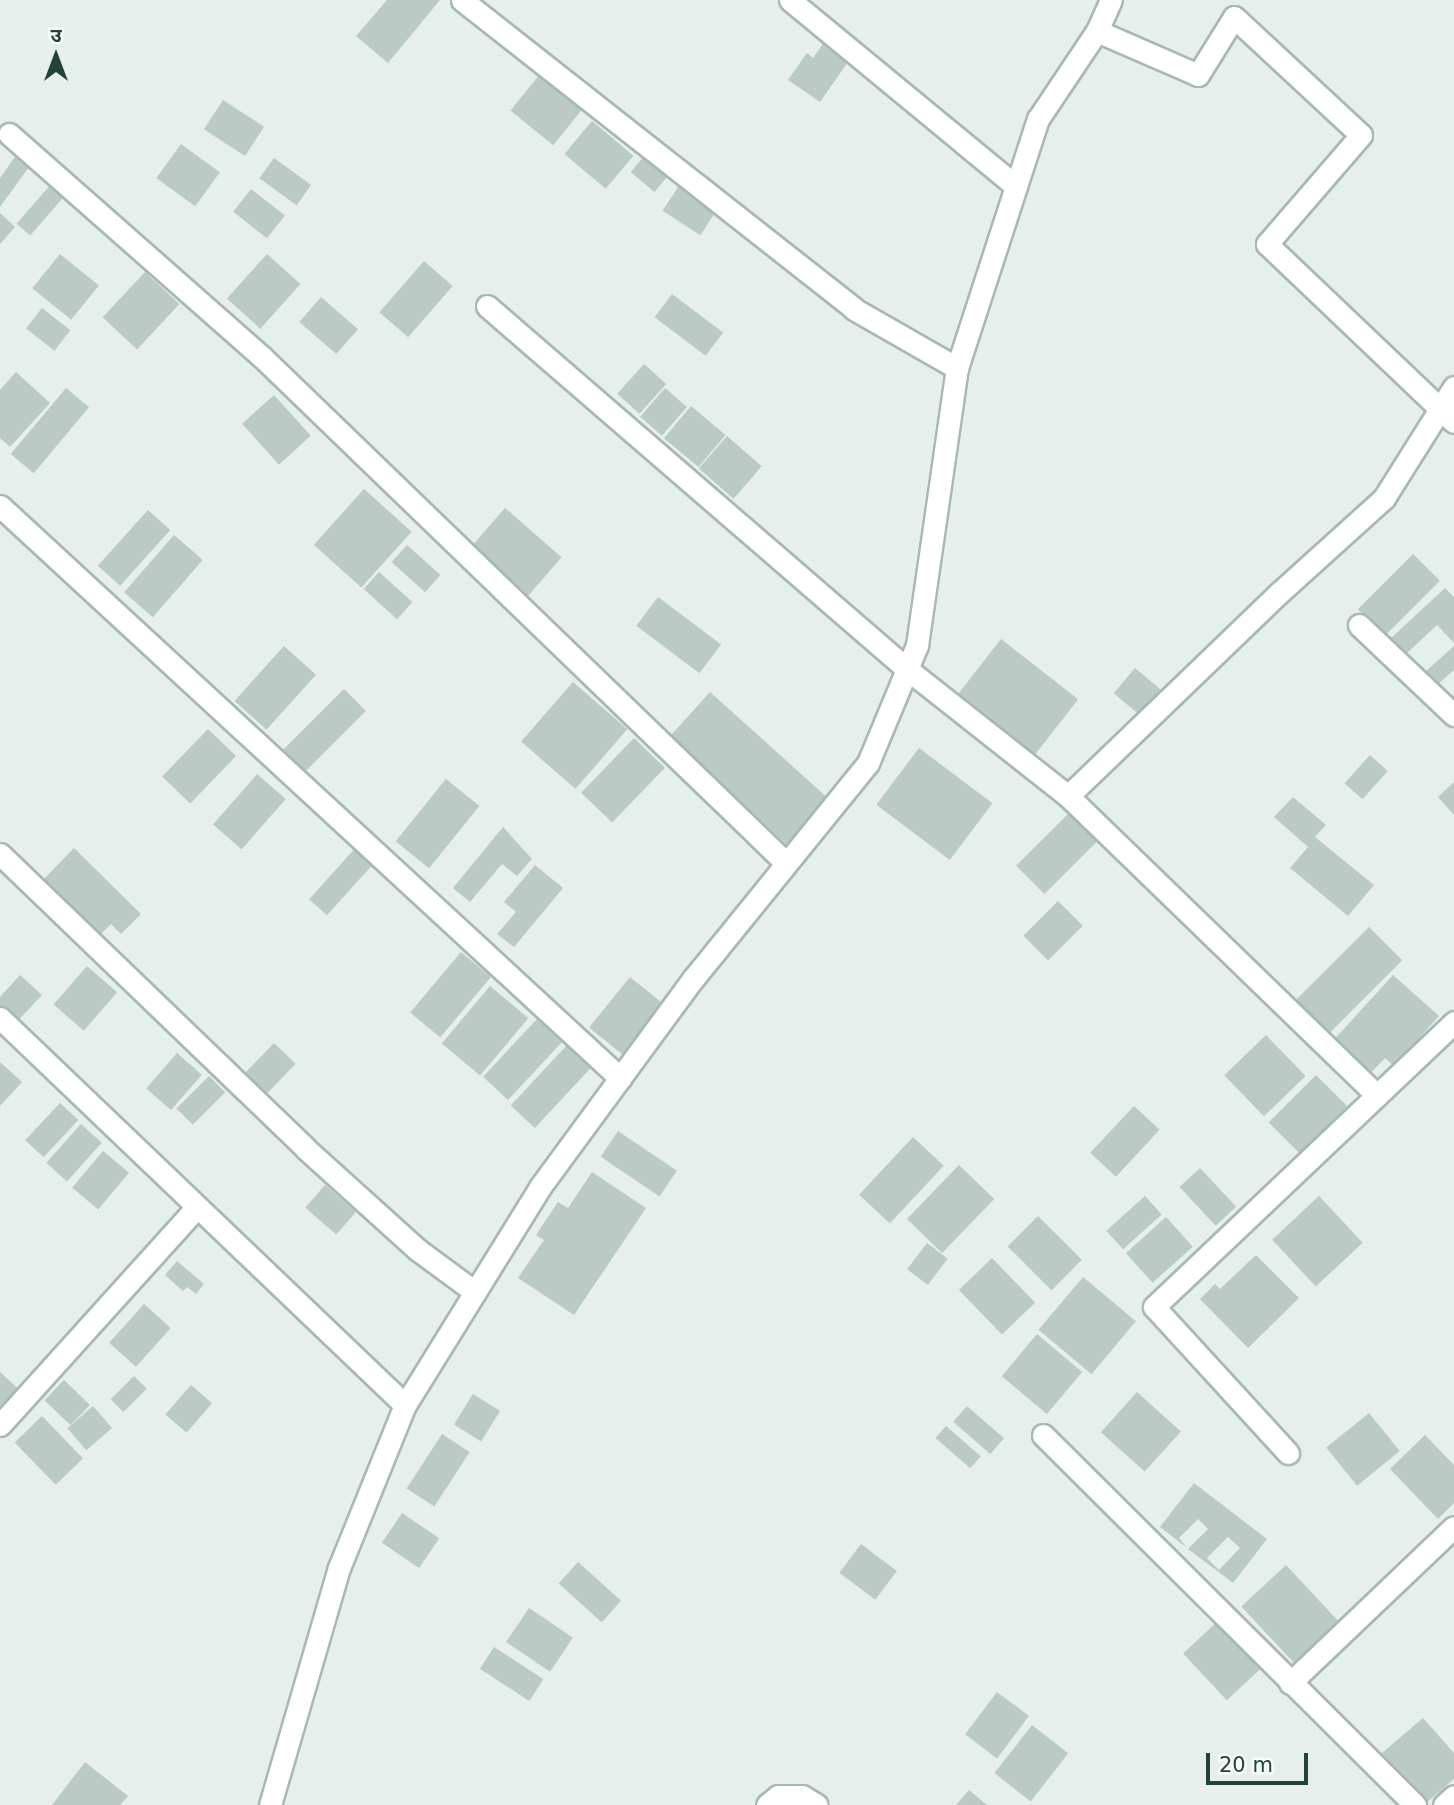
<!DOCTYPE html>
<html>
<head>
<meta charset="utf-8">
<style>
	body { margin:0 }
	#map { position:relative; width:1454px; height:1805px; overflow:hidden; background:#e6efeb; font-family:"DejaVu Sans","Noto Sans Devanagari",sans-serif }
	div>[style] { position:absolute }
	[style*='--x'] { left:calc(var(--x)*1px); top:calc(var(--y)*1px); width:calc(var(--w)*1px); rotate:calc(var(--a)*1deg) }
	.building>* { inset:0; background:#bbcac4; transform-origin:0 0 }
	.roads { filter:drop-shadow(2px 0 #a8b8b2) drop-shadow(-2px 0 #a8b8b2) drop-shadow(0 2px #a8b8b2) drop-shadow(0 -2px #a8b8b2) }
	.street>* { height:21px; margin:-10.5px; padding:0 10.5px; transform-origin:10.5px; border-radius:10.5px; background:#fff }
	span { translate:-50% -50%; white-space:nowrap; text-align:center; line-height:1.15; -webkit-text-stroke:5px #f7fbf9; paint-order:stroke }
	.north { position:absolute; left:21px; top:21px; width:70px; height:70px; -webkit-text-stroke:5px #f7fbf9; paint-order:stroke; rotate:0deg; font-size:19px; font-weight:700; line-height:28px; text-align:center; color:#24423a }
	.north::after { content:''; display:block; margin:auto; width:24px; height:32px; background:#24423a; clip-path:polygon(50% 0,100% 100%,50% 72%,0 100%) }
	.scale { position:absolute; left:1206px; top:1753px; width:102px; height:32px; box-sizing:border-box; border:4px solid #24423a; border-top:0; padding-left:9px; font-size:21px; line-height:24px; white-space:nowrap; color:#24423a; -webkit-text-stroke:5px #f7fbf9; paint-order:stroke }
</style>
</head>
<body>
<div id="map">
	<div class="building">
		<i style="clip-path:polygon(387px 0,440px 0,388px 63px,356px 36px)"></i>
		<i style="clip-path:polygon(825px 41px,850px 59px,820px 102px,788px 80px,807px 53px,813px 58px)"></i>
		<i style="left:540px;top:74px;width:55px;height:47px;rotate:39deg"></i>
		<i style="left:223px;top:100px;width:49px;height:35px;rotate:33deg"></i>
		<i style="left:592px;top:121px;width:54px;height:43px;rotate:40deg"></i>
		<i style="left:181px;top:144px;width:48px;height:42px;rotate:36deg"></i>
		<i style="left:650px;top:149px;width:31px;height:30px;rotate:40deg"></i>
		<i style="clip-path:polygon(15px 157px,29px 167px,0 207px,0 178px)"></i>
		<i style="left:274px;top:158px;width:46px;height:25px;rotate:36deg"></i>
		<i style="left:52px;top:183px;width:18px;height:54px;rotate:41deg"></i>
		<i style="left:680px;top:184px;width:45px;height:32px;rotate:33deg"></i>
		<i style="left:251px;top:189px;width:43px;height:29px;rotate:38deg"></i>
		<i style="clip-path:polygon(0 213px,15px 227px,0 244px)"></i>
		<i style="left:60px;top:254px;width:50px;height:44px;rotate:39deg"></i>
		<i style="left:267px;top:254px;width:45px;height:60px;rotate:42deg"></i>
		<i style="left:424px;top:261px;width:38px;height:68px;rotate:41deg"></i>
		<i style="left:145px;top:272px;width:47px;height:62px;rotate:43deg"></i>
		<i style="left:672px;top:294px;width:64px;height:29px;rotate:37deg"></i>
		<i style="left:321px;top:297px;width:49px;height:33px;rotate:41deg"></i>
		<i style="left:42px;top:308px;width:36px;height:26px;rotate:38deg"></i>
		<i style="left:644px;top:364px;width:30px;height:40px;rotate:42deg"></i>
		<i style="clip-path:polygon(16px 372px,50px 403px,10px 447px,0 438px,0 390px)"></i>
		<i style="left:66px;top:388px;width:30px;height:86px;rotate:40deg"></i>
		<i style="left:665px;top:388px;width:29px;height:38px;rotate:41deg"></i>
		<i style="left:274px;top:395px;width:55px;height:43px;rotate:48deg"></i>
		<i style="left:691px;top:406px;width:45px;height:42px;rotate:40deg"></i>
		<i style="left:727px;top:436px;width:46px;height:43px;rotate:41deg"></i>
		<i style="left:364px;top:489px;width:64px;height:75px;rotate:42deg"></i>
		<i style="left:505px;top:508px;width:75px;height:52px;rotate:41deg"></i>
		<i style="left:148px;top:510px;width:30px;height:75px;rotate:42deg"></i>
		<i style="left:174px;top:535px;width:38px;height:76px;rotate:41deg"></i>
		<i style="left:407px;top:545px;width:45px;height:23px;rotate:42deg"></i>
		<i style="left:1413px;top:554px;width:38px;height:78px;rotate:45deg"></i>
		<i style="left:379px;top:572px;width:45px;height:23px;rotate:42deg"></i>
		<i style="clip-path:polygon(1445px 588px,1454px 597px,1454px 643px,1437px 625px,1405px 655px,1390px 639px)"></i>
		<i style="left:658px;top:597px;width:79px;height:36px;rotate:37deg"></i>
		<i style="left:1001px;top:639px;width:98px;height:76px;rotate:38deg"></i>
		<i style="left:284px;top:646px;width:43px;height:74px;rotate:42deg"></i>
		<i style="clip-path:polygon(1454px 646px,1454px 670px,1437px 685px,1425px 672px)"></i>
		<i style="left:1135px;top:668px;width:33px;height:33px;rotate:40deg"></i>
		<i style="left:573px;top:682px;width:72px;height:79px;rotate:41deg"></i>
		<i style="left:344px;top:689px;width:31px;height:86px;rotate:45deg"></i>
		<i style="left:710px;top:692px;width:167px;height:62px;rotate:42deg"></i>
		<i style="left:208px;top:729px;width:39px;height:66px;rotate:44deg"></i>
		<i style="left:634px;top:738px;width:43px;height:76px;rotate:44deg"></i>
		<i style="left:919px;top:748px;width:92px;height:71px;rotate:37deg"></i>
		<i style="left:1370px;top:755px;width:24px;height:38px;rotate:42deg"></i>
		<i style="left:257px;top:774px;width:38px;height:67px;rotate:41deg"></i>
		<i style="left:446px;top:779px;width:43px;height:80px;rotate:39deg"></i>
		<i style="clip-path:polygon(1454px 782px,1454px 815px,1438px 797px)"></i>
		<i style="clip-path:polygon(1293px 797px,1326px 825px,1315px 837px,1374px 885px,1348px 916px,1290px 868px,1308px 847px,1274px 817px)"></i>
		<i style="left:1077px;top:805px;width:40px;height:86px;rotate:45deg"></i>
		<i style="clip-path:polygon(503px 827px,532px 859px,517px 876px,502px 864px,470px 902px,453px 888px)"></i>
		<i style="left:358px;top:845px;width:24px;height:73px;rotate:42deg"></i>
		<i style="clip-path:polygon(74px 848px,141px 914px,121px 934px,111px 924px,100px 935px,43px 880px)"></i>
		<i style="clip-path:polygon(535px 865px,563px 888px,514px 947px,497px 934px,516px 912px,504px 902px)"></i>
		<i style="left:1058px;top:901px;width:35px;height:49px;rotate:45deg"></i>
		<i style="left:1369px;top:927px;width:47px;height:108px;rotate:45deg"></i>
		<i style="left:461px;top:952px;width:39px;height:79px;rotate:40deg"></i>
		<i style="left:87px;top:966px;width:40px;height:51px;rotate:41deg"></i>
		<i style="clip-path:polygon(20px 975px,42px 995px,12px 1027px,0 1016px,0 997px)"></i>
		<i style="clip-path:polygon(1393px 975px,1439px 1016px,1394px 1066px,1385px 1058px,1367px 1077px,1330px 1044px)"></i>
		<i style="left:630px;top:977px;width:49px;height:65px;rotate:39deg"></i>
		<i style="left:490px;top:986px;width:50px;height:75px;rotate:40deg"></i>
		<i style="left:537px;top:1019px;width:34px;height:79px;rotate:43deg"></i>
		<i style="left:1266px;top:1035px;width:57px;height:58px;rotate:46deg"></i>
		<i style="left:274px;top:1043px;width:30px;height:47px;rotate:44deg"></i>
		<i style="left:568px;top:1044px;width:33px;height:84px;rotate:43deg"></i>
		<i style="left:177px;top:1053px;width:33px;height:47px;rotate:41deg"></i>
		<i style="clip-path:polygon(0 1062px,22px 1082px,0 1106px)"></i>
		<i style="left:1316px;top:1075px;width:44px;height:67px;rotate:45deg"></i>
		<i style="left:209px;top:1076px;width:23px;height:46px;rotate:45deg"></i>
		<i style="left:60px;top:1103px;width:25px;height:51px;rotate:43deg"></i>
		<i style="left:1134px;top:1106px;width:35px;height:64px;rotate:43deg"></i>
		<i style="left:81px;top:1124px;width:28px;height:52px;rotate:42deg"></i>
		<i style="left:618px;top:1131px;width:71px;height:31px;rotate:34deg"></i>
		<i style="left:913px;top:1137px;width:42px;height:79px;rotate:43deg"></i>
		<i style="left:103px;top:1151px;width:34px;height:48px;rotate:40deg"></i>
		<i style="left:959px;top:1165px;width:49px;height:75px;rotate:44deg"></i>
		<i style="left:1200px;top:1168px;width:53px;height:28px;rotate:47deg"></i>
		<i style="clip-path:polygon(592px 1172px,646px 1208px,574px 1315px,518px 1278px,544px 1240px,536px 1235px,558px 1202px,568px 1208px)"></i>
		<i style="left:325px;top:1185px;width:41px;height:30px;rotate:41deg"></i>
		<i style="left:1145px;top:1196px;width:25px;height:52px;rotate:48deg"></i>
		<i style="left:1319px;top:1196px;width:64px;height:64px;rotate:47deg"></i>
		<i style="left:1038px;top:1216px;width:62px;height:43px;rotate:45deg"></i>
		<i style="left:1166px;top:1217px;width:40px;height:54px;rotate:48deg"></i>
		<i style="left:927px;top:1243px;width:26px;height:33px;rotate:37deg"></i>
		<i style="clip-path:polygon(1256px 1255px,1299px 1298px,1248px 1348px,1200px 1299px,1215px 1284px,1220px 1289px)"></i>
		<i style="left:992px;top:1258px;width:62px;height:46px;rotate:46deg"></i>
		<i style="clip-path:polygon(177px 1261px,204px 1284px,196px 1294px,187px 1287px,183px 1291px,165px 1275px)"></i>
		<i style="left:1083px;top:1277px;width:69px;height:69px;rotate:40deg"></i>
		<i style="left:144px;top:1304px;width:36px;height:52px;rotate:42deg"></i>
		<i style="left:1037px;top:1334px;width:59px;height:55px;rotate:40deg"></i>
		<i style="clip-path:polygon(0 1372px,24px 1394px,0 1421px)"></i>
		<i style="left:134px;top:1376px;width:18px;height:33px;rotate:45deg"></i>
		<i style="left:64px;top:1380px;width:36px;height:28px;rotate:44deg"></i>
		<i style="left:191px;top:1385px;width:28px;height:39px;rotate:41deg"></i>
		<i style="left:1137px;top:1392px;width:59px;height:54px;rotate:42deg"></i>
		<i style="left:473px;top:1394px;width:32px;height:36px;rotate:32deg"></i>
		<i style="left:93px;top:1406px;width:29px;height:34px;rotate:49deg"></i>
		<i style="left:967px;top:1406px;width:49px;height:21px;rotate:41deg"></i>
		<i style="left:1369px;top:1413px;width:49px;height:55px;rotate:51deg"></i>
		<i style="left:42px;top:1416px;width:59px;height:38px;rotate:46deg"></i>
		<i style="left:946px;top:1426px;width:46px;height:16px;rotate:41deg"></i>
		<i style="left:442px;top:1434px;width:33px;height:65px;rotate:33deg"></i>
		<i style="clip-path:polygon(1425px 1435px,1454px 1465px,1454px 1503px,1438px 1519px,1390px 1469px)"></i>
		<i style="clip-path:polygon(evenodd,1194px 1483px,1267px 1539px,1233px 1583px,1188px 1549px,1208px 1529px,1198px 1519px,1179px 1538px,1187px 1548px,1160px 1527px,1194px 1483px,1228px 1537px,1240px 1548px,1219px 1570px,1207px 1558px,1228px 1537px)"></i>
		<i style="left:402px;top:1513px;width:45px;height:36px;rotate:34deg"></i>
		<i style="left:861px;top:1544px;width:45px;height:36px;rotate:37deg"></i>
		<i style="left:578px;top:1562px;width:58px;height:29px;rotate:42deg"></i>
		<i style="left:1286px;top:1565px;width:77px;height:61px;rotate:47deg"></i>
		<i style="left:529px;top:1608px;width:53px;height:41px;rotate:34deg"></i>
		<i style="left:1219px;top:1620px;width:64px;height:49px;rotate:47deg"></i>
		<i style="left:494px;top:1647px;width:59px;height:26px;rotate:33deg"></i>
		<i style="left:997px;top:1692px;width:40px;height:53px;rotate:37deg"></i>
		<i style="clip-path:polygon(1423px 1718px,1454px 1753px,1454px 1779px,1426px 1803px,1382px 1753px)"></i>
		<i style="left:1032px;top:1725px;width:46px;height:61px;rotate:38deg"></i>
		<i style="clip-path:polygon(85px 1762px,128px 1796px,120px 1805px,52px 1805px)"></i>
		<i style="clip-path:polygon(969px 1790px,987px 1805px,956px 1805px)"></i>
	</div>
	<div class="roads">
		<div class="street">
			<i style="--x:462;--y:0;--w:499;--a:38.2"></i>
			<i style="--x:854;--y:309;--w:119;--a:29.8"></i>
			<i style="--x:790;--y:0;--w:293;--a:39.5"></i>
			<i style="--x:1097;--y:31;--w:110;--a:23.5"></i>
			<i style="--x:1198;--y:75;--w:68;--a:-58.2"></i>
			<i style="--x:1234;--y:17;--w:173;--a:42.9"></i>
			<i style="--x:1361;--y:135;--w:144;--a:130.8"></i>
			<i style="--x:1267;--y:244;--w:258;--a:43.6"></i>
			<i style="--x:9;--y:134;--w:336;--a:41.4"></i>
			<i style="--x:261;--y:356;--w:730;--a:44"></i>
			<i style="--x:487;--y:306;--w:555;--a:40.84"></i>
			<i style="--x:907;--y:669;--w:205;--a:38.3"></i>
			<i style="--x:1068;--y:796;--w:430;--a:44.1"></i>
			<i style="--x:0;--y:506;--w:844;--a:42.69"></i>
			<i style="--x:1359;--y:625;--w:131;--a:43.5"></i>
			<i style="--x:1068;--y:796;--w:293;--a:-43.9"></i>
			<i style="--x:1279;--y:593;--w:142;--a:-42.1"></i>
			<i style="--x:1384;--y:498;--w:131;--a:-57.8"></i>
			<i style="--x:0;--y:854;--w:424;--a:43.9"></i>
			<i style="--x:305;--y:1148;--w:152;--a:42.1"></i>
			<i style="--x:418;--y:1250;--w:71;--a:36.4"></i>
			<i style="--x:0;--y:1018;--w:560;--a:43.7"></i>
			<i style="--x:0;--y:1425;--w:294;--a:-47.9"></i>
			<i style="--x:1043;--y:1435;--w:525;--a:44.85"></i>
			<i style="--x:1288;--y:1453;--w:198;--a:-132.5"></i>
			<i style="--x:1154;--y:1307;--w:414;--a:-43.5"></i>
			<i style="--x:1290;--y:1683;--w:226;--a:-43.6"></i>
			<i style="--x:270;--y:1805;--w:247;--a:-73.8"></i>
			<i style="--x:339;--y:1568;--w:176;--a:-68"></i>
			<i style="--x:405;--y:1405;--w:256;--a:-58.2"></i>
			<i style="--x:540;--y:1187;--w:258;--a:-53.7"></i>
			<i style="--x:693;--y:979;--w:278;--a:-51"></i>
			<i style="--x:868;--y:763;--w:128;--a:-67.4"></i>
			<i style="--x:917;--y:645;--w:280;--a:-81.8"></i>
			<i style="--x:957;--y:368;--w:262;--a:-72"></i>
			<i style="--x:1038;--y:119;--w:106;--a:-56.2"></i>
			<i style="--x:1097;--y:31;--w:34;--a:-66"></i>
			<i style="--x:767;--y:1805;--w:14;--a:-39"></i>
			<i style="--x:778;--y:1796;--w:24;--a:0"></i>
			<i style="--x:802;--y:1796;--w:17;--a:31"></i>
			<i style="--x:1444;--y:1805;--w:13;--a:-42"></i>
		</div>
	</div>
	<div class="north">उ</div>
	<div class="scale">20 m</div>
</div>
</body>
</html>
